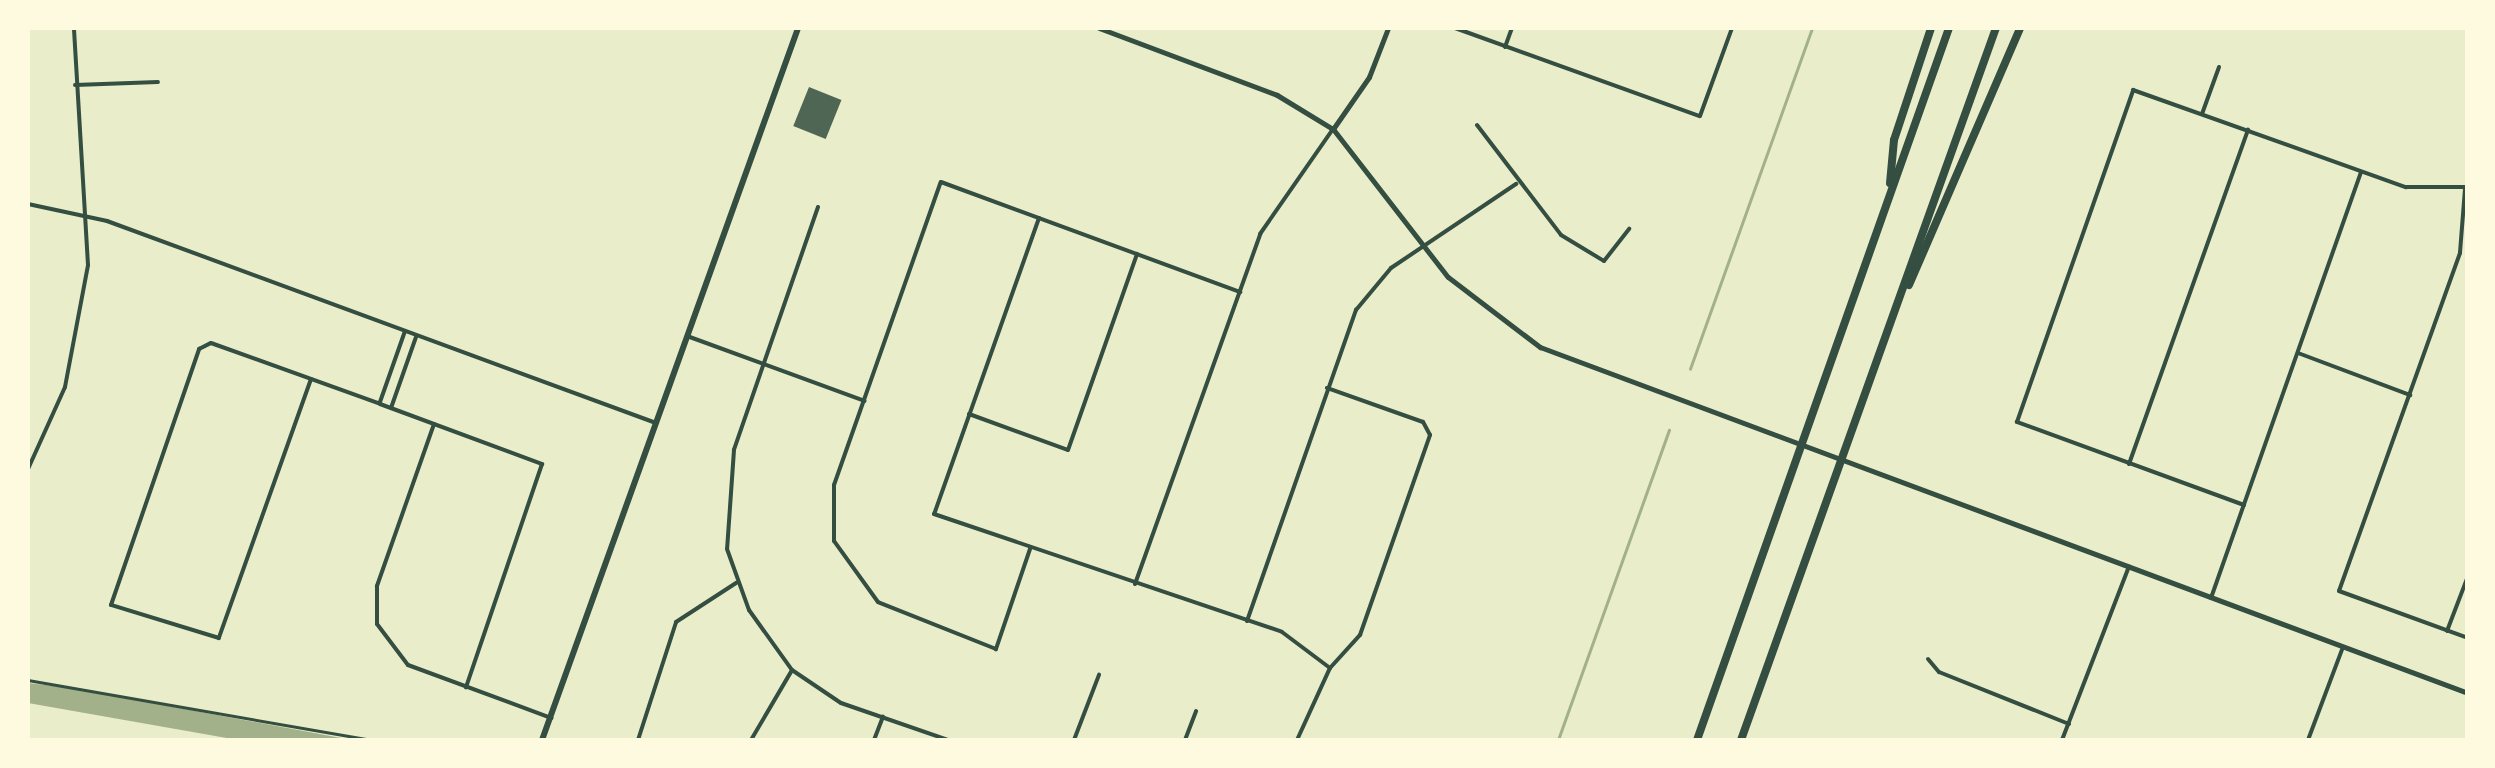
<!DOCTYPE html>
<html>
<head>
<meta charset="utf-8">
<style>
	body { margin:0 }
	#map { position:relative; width:2495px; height:768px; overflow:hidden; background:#e9edc9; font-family:"Fira Sans Condensed",sans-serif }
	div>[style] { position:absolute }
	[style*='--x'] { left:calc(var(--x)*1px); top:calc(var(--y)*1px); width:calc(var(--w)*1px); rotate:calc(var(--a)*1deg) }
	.water>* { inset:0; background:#a3b18a }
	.stream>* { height:2.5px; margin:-1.25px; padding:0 1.25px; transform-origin:1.25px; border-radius:1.25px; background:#a3b18a }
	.building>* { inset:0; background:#4f6655; transform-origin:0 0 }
	.path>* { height:2.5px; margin:-1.25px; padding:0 1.25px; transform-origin:1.25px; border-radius:1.25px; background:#344e41 }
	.minor>* { height:4px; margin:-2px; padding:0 2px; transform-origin:2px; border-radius:2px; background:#344e41 }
	.tertiary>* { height:5px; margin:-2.5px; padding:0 2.5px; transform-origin:2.5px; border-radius:2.5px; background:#344e41 }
	.secondary>* { height:6px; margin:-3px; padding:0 3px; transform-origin:3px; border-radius:3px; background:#344e41 }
	.motorway>* { height:8px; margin:-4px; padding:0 4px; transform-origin:4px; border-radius:4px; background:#344e41 }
	span { translate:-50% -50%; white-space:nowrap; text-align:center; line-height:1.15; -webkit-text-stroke:10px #fefae0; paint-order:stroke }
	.frame { position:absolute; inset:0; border:30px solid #fefae0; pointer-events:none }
</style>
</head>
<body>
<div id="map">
	<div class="water">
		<i style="clip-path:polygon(28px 683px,72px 688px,352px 740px,238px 740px,28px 703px)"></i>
	</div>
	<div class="stream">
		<i style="--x:1690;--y:369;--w:362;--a:-70.3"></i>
		<i style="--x:1558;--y:740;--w:329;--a:-70.3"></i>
	</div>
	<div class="building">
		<i style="left:809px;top:87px;width:35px;height:42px;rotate:22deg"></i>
	</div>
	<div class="path">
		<i style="--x:28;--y:680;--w:350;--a:9.9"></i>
	</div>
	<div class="minor">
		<i style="--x:1455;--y:28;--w:260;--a:19.8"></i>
		<i style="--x:1700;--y:116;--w:94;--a:-70"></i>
		<i style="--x:1505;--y:47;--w:20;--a:-70"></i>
		<i style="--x:75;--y:85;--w:83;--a:-2.1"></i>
		<i style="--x:2202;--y:114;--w:50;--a:-70.1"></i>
		<i style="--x:1477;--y:125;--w:138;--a:52.6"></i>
		<i style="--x:1561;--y:235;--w:50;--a:31.2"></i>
		<i style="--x:1604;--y:261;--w:41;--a:-52"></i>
		<i style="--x:2465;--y:189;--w:64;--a:94.5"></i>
		<i style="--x:2460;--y:253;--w:359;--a:109.7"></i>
		<i style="--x:2339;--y:591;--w:137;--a:20"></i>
		<i style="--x:28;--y:204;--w:81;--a:12.1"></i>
		<i style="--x:107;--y:221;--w:585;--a:20.2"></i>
		<i style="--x:818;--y:207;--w:257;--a:109.1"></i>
		<i style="--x:734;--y:450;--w:99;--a:94"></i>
		<i style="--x:727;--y:549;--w:65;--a:70.2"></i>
		<i style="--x:749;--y:610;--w:74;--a:54.4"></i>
		<i style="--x:792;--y:670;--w:59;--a:34"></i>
		<i style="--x:841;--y:703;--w:113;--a:19.1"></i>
		<i style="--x:1039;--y:218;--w:314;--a:109.5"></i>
		<i style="--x:934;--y:514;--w:367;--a:18.7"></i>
		<i style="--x:1282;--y:632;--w:60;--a:36.9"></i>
		<i style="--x:687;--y:336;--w:189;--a:20.1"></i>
		<i style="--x:2298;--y:353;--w:120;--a:20.6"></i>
		<i style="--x:311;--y:379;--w:275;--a:109.6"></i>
		<i style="--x:219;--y:638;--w:113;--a:-163"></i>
		<i style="--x:111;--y:605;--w:271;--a:-71"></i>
		<i style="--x:199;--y:349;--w:13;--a:-27"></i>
		<i style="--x:211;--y:343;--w:180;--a:19.8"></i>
		<i style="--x:380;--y:404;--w:173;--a:20.3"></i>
		<i style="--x:542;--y:464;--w:236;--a:108.8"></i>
		<i style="--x:380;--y:402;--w:75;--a:-70.6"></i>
		<i style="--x:391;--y:408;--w:75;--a:-70.6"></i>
		<i style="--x:969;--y:414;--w:105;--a:20"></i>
		<i style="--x:1068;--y:450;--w:208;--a:-70.6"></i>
		<i style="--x:434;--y:424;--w:172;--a:109.4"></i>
		<i style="--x:377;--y:586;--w:38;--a:90"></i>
		<i style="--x:377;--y:624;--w:51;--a:52.9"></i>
		<i style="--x:408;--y:665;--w:153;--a:20.3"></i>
		<i style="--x:2129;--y:464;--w:355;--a:-70.4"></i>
		<i style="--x:28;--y:469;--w:90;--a:-65.7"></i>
		<i style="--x:65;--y:387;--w:124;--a:-79.3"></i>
		<i style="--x:88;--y:265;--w:237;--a:-93.4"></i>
		<i style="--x:2244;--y:505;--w:242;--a:-159.9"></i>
		<i style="--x:2017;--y:422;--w:352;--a:-70.7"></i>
		<i style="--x:2133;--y:90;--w:290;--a:19.6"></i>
		<i style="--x:2406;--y:187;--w:62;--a:0"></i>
		<i style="--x:1030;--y:549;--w:106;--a:108.8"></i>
		<i style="--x:996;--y:649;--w:127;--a:-158.3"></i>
		<i style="--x:878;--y:602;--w:75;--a:-125.8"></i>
		<i style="--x:834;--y:541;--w:56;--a:-90"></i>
		<i style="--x:834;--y:485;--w:321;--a:-70.6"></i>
		<i style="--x:941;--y:182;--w:319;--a:20.2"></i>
		<i style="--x:1135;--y:584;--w:372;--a:-70.3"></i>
		<i style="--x:1260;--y:234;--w:128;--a:-55.2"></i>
		<i style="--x:2211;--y:598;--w:451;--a:-70.6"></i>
		<i style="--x:1247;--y:621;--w:330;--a:-70.7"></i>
		<i style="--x:1356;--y:310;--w:55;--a:-50.2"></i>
		<i style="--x:1391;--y:268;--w:151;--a:-33.9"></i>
		<i style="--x:2447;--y:631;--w:59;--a:-69.1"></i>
		<i style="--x:1928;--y:659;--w:17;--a:50"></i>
		<i style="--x:1939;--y:672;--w:140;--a:21.8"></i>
		<i style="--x:638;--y:740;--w:124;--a:-72.1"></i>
		<i style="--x:676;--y:622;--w:72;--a:-33"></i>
		<i style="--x:751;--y:740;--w:81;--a:-59.6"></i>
		<i style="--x:874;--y:740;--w:25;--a:-69"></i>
		<i style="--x:1074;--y:740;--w:70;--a:-69"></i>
		<i style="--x:1185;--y:740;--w:31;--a:-69"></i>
		<i style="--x:1297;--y:740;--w:79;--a:-65.4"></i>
		<i style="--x:1330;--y:668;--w:45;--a:-47.7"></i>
		<i style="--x:1360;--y:635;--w:212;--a:-70.7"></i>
		<i style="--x:1430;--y:435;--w:15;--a:-118"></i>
		<i style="--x:1423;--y:422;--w:102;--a:-160.5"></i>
		<i style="--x:2062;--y:740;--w:186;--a:-68.9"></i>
		<i style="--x:2308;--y:740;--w:99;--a:-69.4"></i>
	</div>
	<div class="tertiary">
		<i style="--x:1099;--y:28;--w:190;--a:20.6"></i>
		<i style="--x:1277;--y:95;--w:66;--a:31.3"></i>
		<i style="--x:1333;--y:129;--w:187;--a:52.2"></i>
		<i style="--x:1448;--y:277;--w:116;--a:37.3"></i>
		<i style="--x:1540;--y:347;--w:990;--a:20.45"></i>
		<i style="--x:1333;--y:129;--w:63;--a:-55.3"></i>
		<i style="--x:1369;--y:77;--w:53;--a:-68.8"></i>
	</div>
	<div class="secondary">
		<i style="--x:542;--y:740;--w:757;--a:-70.22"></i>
	</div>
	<div class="motorway">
		<i style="--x:1890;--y:183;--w:43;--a:-84.7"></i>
		<i style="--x:1894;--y:140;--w:118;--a:-71.7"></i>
		<i style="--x:1909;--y:285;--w:280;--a:-66.6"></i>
		<i style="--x:1697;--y:740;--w:755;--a:-70.51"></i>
		<i style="--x:1741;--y:740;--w:756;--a:-70.3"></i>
	</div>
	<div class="frame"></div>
</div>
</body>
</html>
